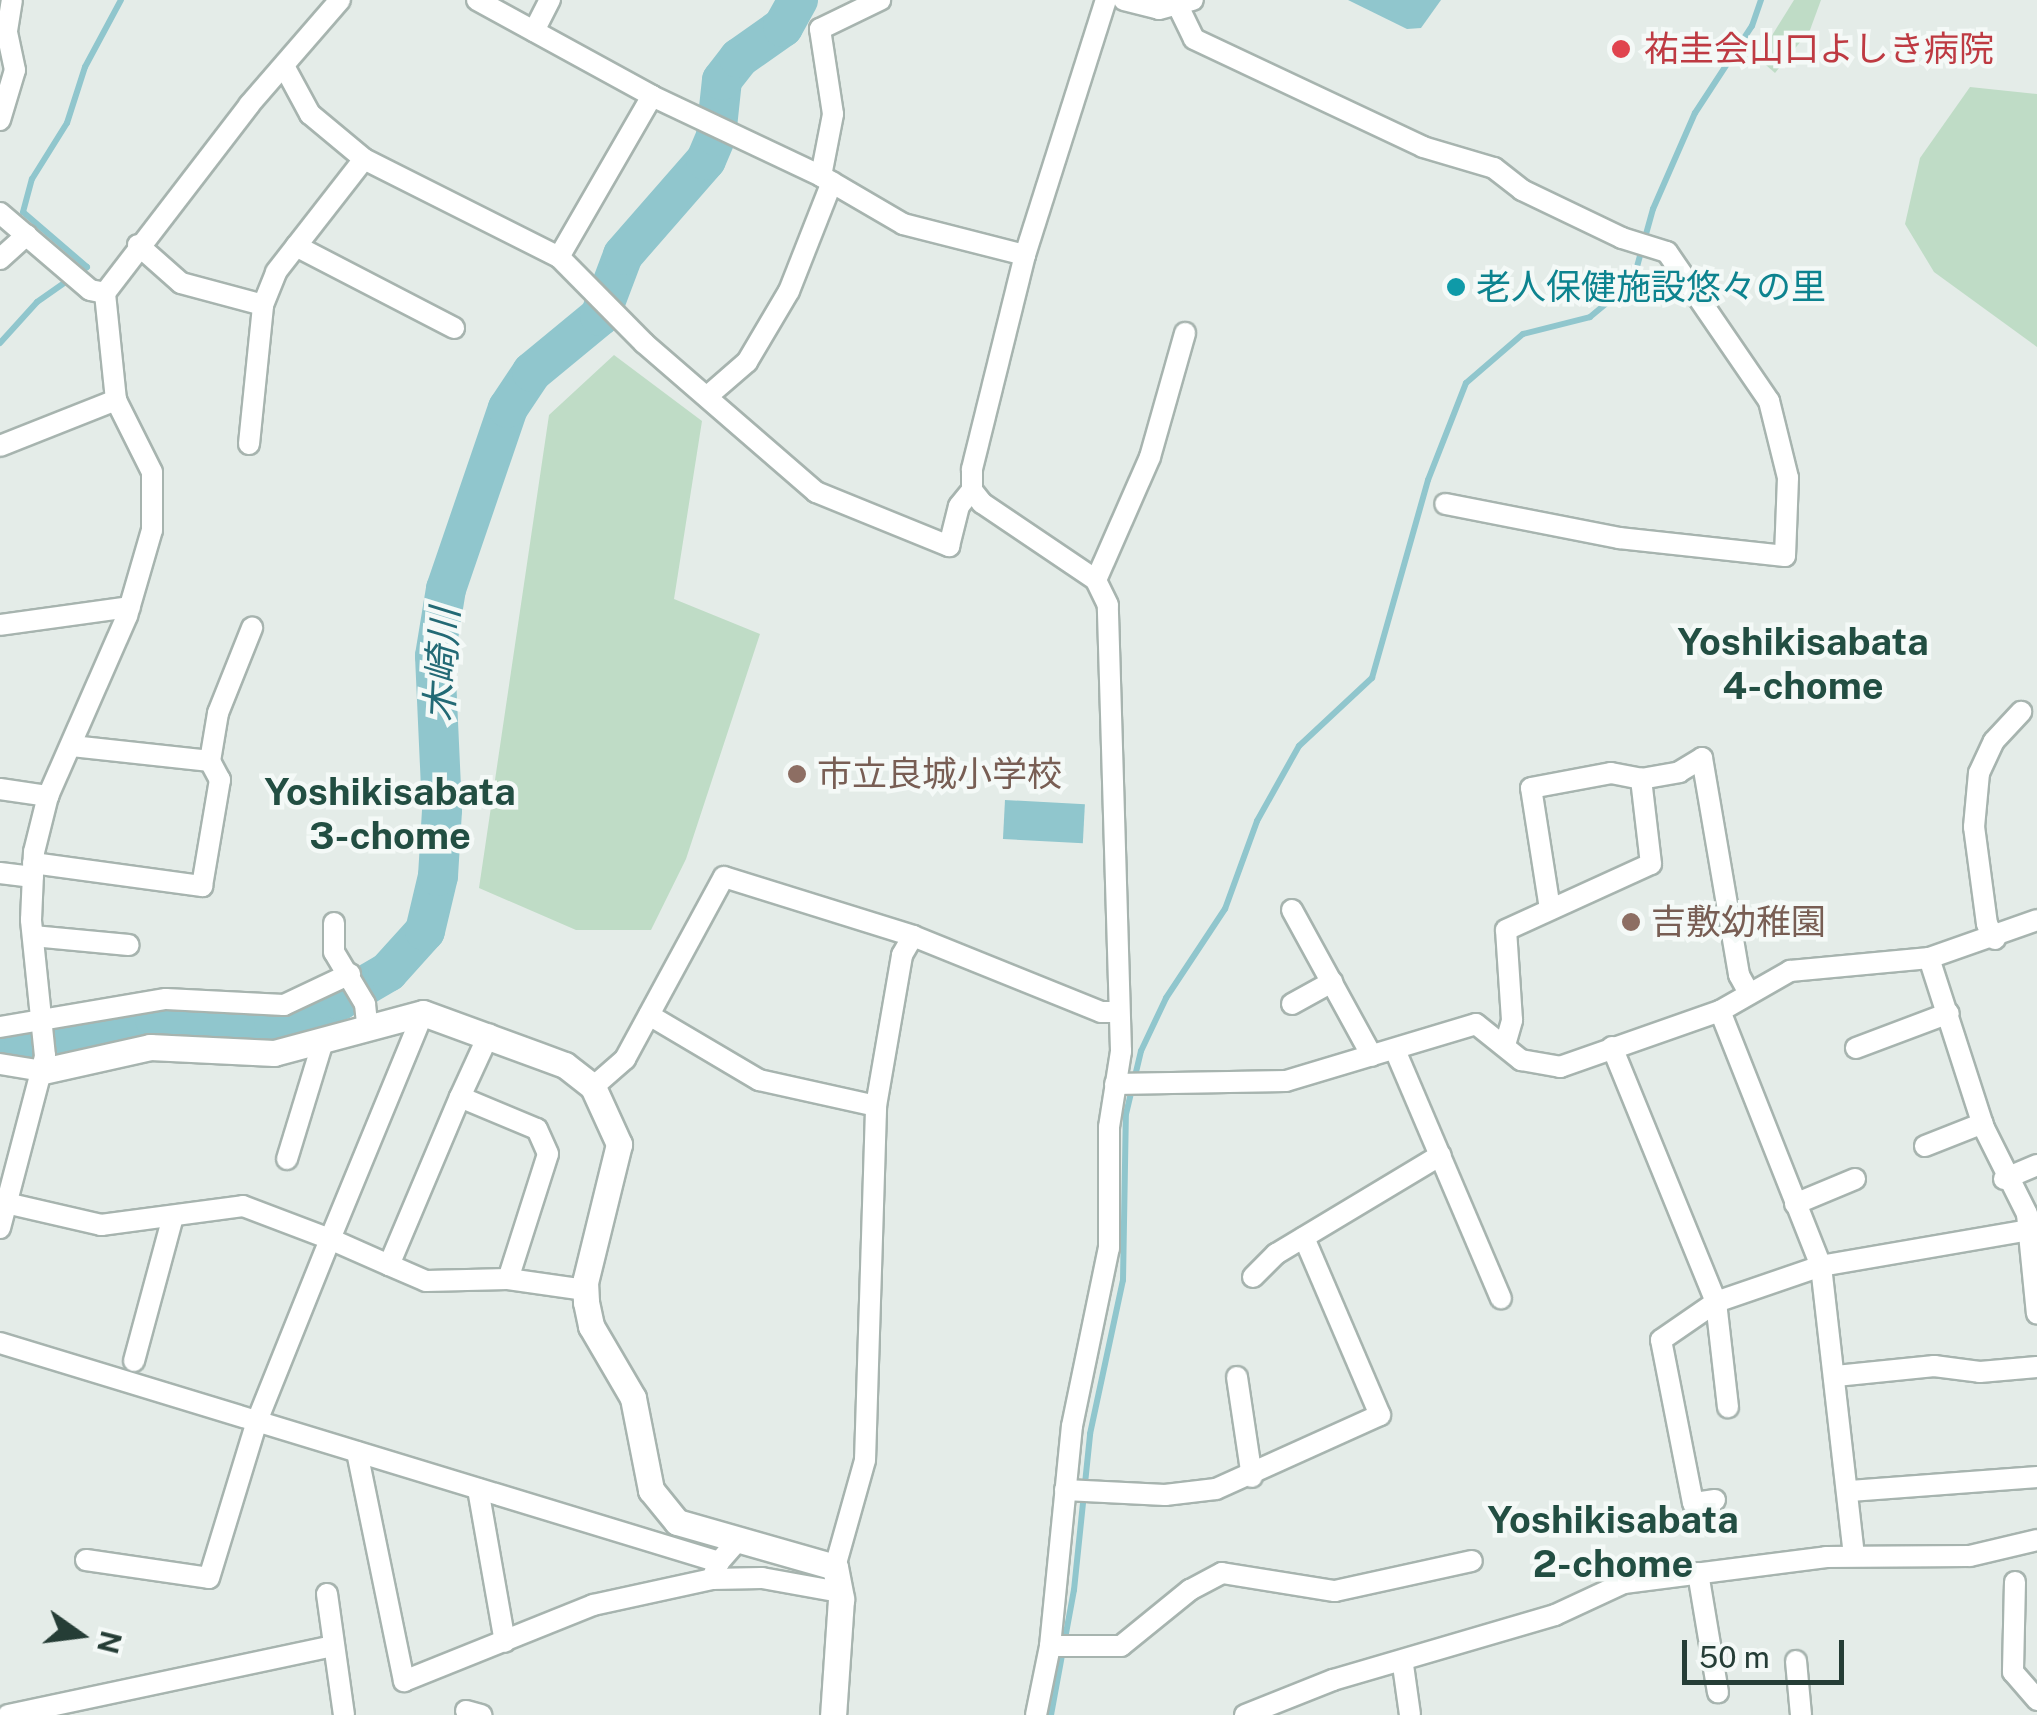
<!DOCTYPE html>
<html>
<head>
<meta charset="utf-8">
<style>
	body { margin:0 }
	#map { position:relative; width:2037px; height:1715px; overflow:hidden; background:#e4ece8; font-family:"Public Sans","Noto Sans JP",sans-serif }
	div>[style] { position:absolute }
	[style*='--x'] { left:calc(var(--x)*1px); top:calc(var(--y)*1px); width:calc(var(--w)*1px); rotate:calc(var(--a)*1deg) }
	.green>* { inset:0; background:#bfdcc6 }
	.water>* { inset:0; background:#90c6cd; transform-origin:0 0 }
	.stream>* { height:6px; margin:-3px; padding:0 3px; transform-origin:3px; border-radius:3px; background:#90c6cd }
	.river>* { height:40px; margin:-20px; padding:0 20px; transform-origin:20px; border-radius:20px; background:#90c6cd }
	.roads { filter:drop-shadow(2px 0 #a7b4af) drop-shadow(-2px 0 #a7b4af) drop-shadow(0 2px #a7b4af) drop-shadow(0 -2px #a7b4af) }
	.minor>* { height:20px; margin:-10px; padding:0 10px; transform-origin:10px; border-radius:10px; background:#fff }
	.tertiary>* { height:25px; margin:-12.5px; padding:0 12.5px; transform-origin:12.5px; border-radius:12.5px; background:#fff }
	.dots>* { width:28px; height:28px; translate:-50% -50%; box-sizing:border-box; border:5px solid #f4f9f7; border-radius:50% }
	span { translate:-50% -50%; white-space:nowrap; text-align:center; line-height:1.15; -webkit-text-stroke:9px #f4f9f7; paint-order:stroke }
	.health-label { font-size:35px; color:#be3a42 }
	.left { translate:0 -50%; text-align:left }
	.culture-label { font-size:35px; color:#0d838f }
	.education-label { font-size:35px; color:#785e54 }
	.neighbourhood-label { font-size:38px; color:#224e42; font-weight:700 }
	.water-label { font-size:38px; color:#236a75; font-style:italic }
	.north { position:absolute; left:30px; top:1585px; width:100px; height:100px; -webkit-text-stroke:8px #f4f9f7; paint-order:stroke; rotate:104deg; font-size:28px; font-weight:700; line-height:40px; text-align:center; color:#253d36 }
	.north::after { content:''; display:block; margin:auto; width:35px; height:45px; background:#253d36; clip-path:polygon(50% 0,100% 100%,50% 72%,0 100%) }
	.scale { position:absolute; left:1682px; top:1640px; width:162px; height:45px; box-sizing:border-box; border:5px solid #253d36; border-top:0; padding-left:12px; font-size:30px; line-height:35px; white-space:nowrap; color:#253d36; -webkit-text-stroke:8px #f4f9f7; paint-order:stroke }
</style>
</head>
<body>
<div id="map">
	<div class="green">
		<i style="clip-path:polygon(1794px 0,1821px 0,1810px 30px,1775px 73px,1758px 58px)"></i>
		<i style="clip-path:polygon(1970px 87px,2037px 94px,2037px 347px,1934px 272px,1905px 224px,1920px 158px)"></i>
		<i style="clip-path:polygon(614px 355px,702px 421px,674px 599px,760px 634px,686px 859px,651px 930px,576px 930px,479px 888px,549px 415px)"></i>
	</div>
	<div class="water">
		<i style="clip-path:polygon(1348px 0,1441px 0,1421px 28px,1407px 29px)"></i>
		<i style="left:1005px;top:800px;width:80px;height:39px;rotate:3deg"></i>
	</div>
	<div class="stream">
		<i style="--x:0;--y:343;--w:55;--a:-47.9"></i>
		<i style="--x:37;--y:302;--w:61;--a:-35"></i>
		<i style="--x:87;--y:267;--w:84;--a:-139.3"></i>
		<i style="--x:23;--y:212;--w:34;--a:-75"></i>
		<i style="--x:32;--y:179;--w:66;--a:-58"></i>
		<i style="--x:67;--y:123;--w:59;--a:-72.2"></i>
		<i style="--x:85;--y:67;--w:76;--a:-61.8"></i>
		<i style="--x:1051;--y:1715;--w:127;--a:-79.6"></i>
		<i style="--x:1074;--y:1590;--w:157;--a:-84.1"></i>
		<i style="--x:1090;--y:1434;--w:157;--a:-77.9"></i>
		<i style="--x:1123;--y:1280;--w:166;--a:-89"></i>
		<i style="--x:1126;--y:1114;--w:65;--a:-76.6"></i>
		<i style="--x:1141;--y:1051;--w:59;--a:-64.7"></i>
		<i style="--x:1166;--y:998;--w:107;--a:-56.5"></i>
		<i style="--x:1225;--y:909;--w:94;--a:-70"></i>
		<i style="--x:1257;--y:821;--w:86;--a:-60.8"></i>
		<i style="--x:1299;--y:746;--w:100;--a:-43"></i>
		<i style="--x:1372;--y:678;--w:206;--a:-74.2"></i>
		<i style="--x:1428;--y:480;--w:104;--a:-68.6"></i>
		<i style="--x:1466;--y:383;--w:75;--a:-40.7"></i>
		<i style="--x:1523;--y:334;--w:69;--a:-14.2"></i>
		<i style="--x:1590;--y:317;--w:56;--a:-39.9"></i>
		<i style="--x:1633;--y:281;--w:75;--a:-74.5"></i>
		<i style="--x:1653;--y:209;--w:105;--a:-66.4"></i>
		<i style="--x:1695;--y:113;--w:104;--a:-56.8"></i>
		<i style="--x:1752;--y:26;--w:28;--a:-71"></i>
	</div>
	<div class="river">
		<i style="--x:0;--y:1043;--w:24;--a:9"></i>
		<i style="--x:24;--y:1047;--w:134;--a:-12.1"></i>
		<i style="--x:155;--y:1019;--w:119;--a:1.4"></i>
		<i style="--x:274;--y:1022;--w:70;--a:-18.4"></i>
		<i style="--x:340;--y:1000;--w:56;--a:-30.3"></i>
		<i style="--x:388;--y:972;--w:55;--a:-47.9"></i>
		<i style="--x:425;--y:931;--w:57;--a:-76.7"></i>
		<i style="--x:438;--y:876;--w:66;--a:-86.5"></i>
		<i style="--x:442;--y:810;--w:154;--a:-92.6"></i>
		<i style="--x:435;--y:656;--w:68;--a:-80.7"></i>
		<i style="--x:446;--y:589;--w:191;--a:-71.1"></i>
		<i style="--x:508;--y:408;--w:43;--a:-56.3"></i>
		<i style="--x:532;--y:372;--w:88;--a:-39.5"></i>
		<i style="--x:600;--y:316;--w:65;--a:-69.3"></i>
		<i style="--x:623;--y:255;--w:126;--a:-48.9"></i>
		<i style="--x:706;--y:160;--w:26;--a:-67"></i>
		<i style="--x:716;--y:136;--w:56;--a:-83.9"></i>
		<i style="--x:722;--y:80;--w:28;--a:-52"></i>
		<i style="--x:739;--y:58;--w:54;--a:-35.2"></i>
		<i style="--x:783;--y:27;--w:31;--a:-61"></i>
	</div>
	<div class="roads">
		<div class="minor">
			<i style="--x:477;--y:0;--w:200;--a:28.7"></i>
			<i style="--x:652;--y:96;--w:186;--a:120"></i>
			<i style="--x:1124;--y:0;--w:36;--a:14"></i>
			<i style="--x:1159;--y:9;--w:35;--a:-15"></i>
			<i style="--x:1179;--y:8;--w:34;--a:64"></i>
			<i style="--x:1194;--y:39;--w:253;--a:25.2"></i>
			<i style="--x:1423;--y:147;--w:74;--a:16.5"></i>
			<i style="--x:1494;--y:168;--w:36;--a:38"></i>
			<i style="--x:1522;--y:190;--w:111;--a:25.6"></i>
			<i style="--x:1622;--y:238;--w:47;--a:17.3"></i>
			<i style="--x:1667;--y:252;--w:181;--a:55.6"></i>
			<i style="--x:1769;--y:401;--w:79;--a:76.1"></i>
			<i style="--x:1788;--y:478;--w:78;--a:92.2"></i>
			<i style="--x:1785;--y:556;--w:167;--a:-173.8"></i>
			<i style="--x:1619;--y:538;--w:177;--a:-168.9"></i>
			<i style="--x:534;--y:31;--w:35;--a:-63"></i>
			<i style="--x:284;--y:66;--w:55;--a:61.6"></i>
			<i style="--x:310;--y:114;--w:70;--a:39.8"></i>
			<i style="--x:364;--y:159;--w:218;--a:26.7"></i>
			<i style="--x:559;--y:257;--w:121;--a:45.3"></i>
			<i style="--x:644;--y:343;--w:228;--a:40.9"></i>
			<i style="--x:816;--y:492;--w:144;--a:22.1"></i>
			<i style="--x:949;--y:546;--w:41;--a:-76"></i>
			<i style="--x:959;--y:506;--w:21;--a:-51"></i>
			<i style="--x:652;--y:96;--w:187;--a:25.3"></i>
			<i style="--x:821;--y:176;--w:95;--a:30.3"></i>
			<i style="--x:903;--y:224;--w:126;--a:14.3"></i>
			<i style="--x:0;--y:120;--w:52;--a:-73.3"></i>
			<i style="--x:15;--y:70;--w:40;--a:-102"></i>
			<i style="--x:7;--y:31;--w:31;--a:-81"></i>
			<i style="--x:821;--y:176;--w:63;--a:-79"></i>
			<i style="--x:833;--y:114;--w:86;--a:-98.7"></i>
			<i style="--x:820;--y:29;--w:67;--a:-25.8"></i>
			<i style="--x:0;--y:213;--w:118;--a:40.5"></i>
			<i style="--x:90;--y:290;--w:15;--a:11"></i>
			<i style="--x:138;--y:245;--w:57;--a:41.5"></i>
			<i style="--x:181;--y:283;--w:85;--a:15"></i>
			<i style="--x:296;--y:246;--w:178;--a:27.4"></i>
			<i style="--x:0;--y:259;--w:36;--a:-42"></i>
			<i style="--x:710;--y:394;--w:49;--a:-40.9"></i>
			<i style="--x:747;--y:362;--w:82;--a:-59.4"></i>
			<i style="--x:789;--y:291;--w:117;--a:-68.5"></i>
			<i style="--x:249;--y:444;--w:140;--a:-84.2"></i>
			<i style="--x:263;--y:305;--w:35;--a:-68"></i>
			<i style="--x:276;--y:272;--w:143;--a:-52.1"></i>
			<i style="--x:0;--y:446;--w:125;--a:-21.6"></i>
			<i style="--x:1096;--y:580;--w:134;--a:-66.3"></i>
			<i style="--x:1150;--y:457;--w:129;--a:-74.2"></i>
			<i style="--x:0;--y:625;--w:131;--a:-7.9"></i>
			<i style="--x:72;--y:746;--w:139;--a:6.2"></i>
			<i style="--x:0;--y:789;--w:49;--a:8.3"></i>
			<i style="--x:33;--y:863;--w:171;--a:7.8"></i>
			<i style="--x:202;--y:886;--w:108;--a:-80.4"></i>
			<i style="--x:220;--y:780;--w:21;--a:-118"></i>
			<i style="--x:210;--y:761;--w:49;--a:-80.5"></i>
			<i style="--x:218;--y:713;--w:92;--a:-68.2"></i>
			<i style="--x:0;--y:873;--w:33;--a:7"></i>
			<i style="--x:1550;--y:909;--w:122;--a:-98.9"></i>
			<i style="--x:1531;--y:788;--w:81;--a:-10.6"></i>
			<i style="--x:1611;--y:773;--w:31;--a:11"></i>
			<i style="--x:1292;--y:910;--w:166;--a:61.3"></i>
			<i style="--x:334;--y:923;--w:29;--a:90"></i>
			<i style="--x:334;--y:952;--w:61;--a:59.2"></i>
			<i style="--x:365;--y:1004;--w:20;--a:84"></i>
			<i style="--x:33;--y:936;--w:96;--a:5.4"></i>
			<i style="--x:1995;--y:939;--w:17;--a:-118"></i>
			<i style="--x:1987;--y:924;--w:98;--a:-97.6"></i>
			<i style="--x:1974;--y:827;--w:54;--a:-84.7"></i>
			<i style="--x:1979;--y:773;--w:35;--a:-65"></i>
			<i style="--x:1994;--y:741;--w:40;--a:-47"></i>
			<i style="--x:1929;--y:958;--w:179;--a:72.1"></i>
			<i style="--x:1984;--y:1128;--w:96;--a:63.4"></i>
			<i style="--x:2027;--y:1214;--w:100;--a:84.3"></i>
			<i style="--x:1292;--y:1004;--w:46;--a:-28.8"></i>
			<i style="--x:1720;--y:1011;--w:274;--a:68.4"></i>
			<i style="--x:1821;--y:1266;--w:291;--a:83.5"></i>
			<i style="--x:649;--y:1015;--w:128;--a:30.6"></i>
			<i style="--x:759;--y:1080;--w:120;--a:12.5"></i>
			<i style="--x:0;--y:1027;--w:168;--a:-9.6"></i>
			<i style="--x:166;--y:999;--w:118;--a:2.9"></i>
			<i style="--x:284;--y:1005;--w:73;--a:-25.2"></i>
			<i style="--x:1505;--y:1045;--w:26;--a:-74"></i>
			<i style="--x:1512;--y:1020;--w:90;--a:-93.8"></i>
			<i style="--x:1506;--y:930;--w:159;--a:-24.5"></i>
			<i style="--x:1651;--y:864;--w:86;--a:-96.7"></i>
			<i style="--x:1641;--y:779;--w:39;--a:-10"></i>
			<i style="--x:1679;--y:772;--w:27;--a:-31"></i>
			<i style="--x:1702;--y:758;--w:220;--a:80.3"></i>
			<i style="--x:1739;--y:975;--w:18;--a:61"></i>
			<i style="--x:1612;--y:1047;--w:275;--a:67.8"></i>
			<i style="--x:1716;--y:1302;--w:106;--a:83.5"></i>
			<i style="--x:1856;--y:1048;--w:99;--a:-20.6"></i>
			<i style="--x:1395;--y:1050;--w:270;--a:66.9"></i>
			<i style="--x:0;--y:1064;--w:44;--a:9.2"></i>
			<i style="--x:1115;--y:1084;--w:171;--a:-1"></i>
			<i style="--x:1286;--y:1081;--w:198;--a:-16.7"></i>
			<i style="--x:1476;--y:1024;--w:58;--a:38.7"></i>
			<i style="--x:1521;--y:1060;--w:40;--a:10"></i>
			<i style="--x:1560;--y:1067;--w:170;--a:-19.3"></i>
			<i style="--x:1720;--y:1011;--w:81;--a:-29.7"></i>
			<i style="--x:1790;--y:971;--w:140;--a:-5.3"></i>
			<i style="--x:1929;--y:958;--w:114;--a:-19.4"></i>
			<i style="--x:593;--y:1087;--w:43;--a:-41.2"></i>
			<i style="--x:625;--y:1059;--w:207;--a:-61.5"></i>
			<i style="--x:724;--y:877;--w:198;--a:17.3"></i>
			<i style="--x:913;--y:936;--w:203;--a:22"></i>
			<i style="--x:1101;--y:1012;--w:18;--a:0"></i>
			<i style="--x:460;--y:1097;--w:69;--a:-65.3"></i>
			<i style="--x:1925;--y:1146;--w:62;--a:-21.6"></i>
			<i style="--x:287;--y:1159;--w:123;--a:-73"></i>
			<i style="--x:2004;--y:1179;--w:36;--a:-23"></i>
			<i style="--x:6;--y:1203;--w:98;--a:13"></i>
			<i style="--x:101;--y:1225;--w:143;--a:-7.6"></i>
			<i style="--x:243;--y:1206;--w:93;--a:20.8"></i>
			<i style="--x:330;--y:1239;--w:244;--a:-67.6"></i>
			<i style="--x:1795;--y:1204;--w:65;--a:-22.6"></i>
			<i style="--x:0;--y:1228;--w:178;--a:-75.3"></i>
			<i style="--x:45;--y:1056;--w:137;--a:-95.9"></i>
			<i style="--x:31;--y:920;--w:68;--a:-87.5"></i>
			<i style="--x:34;--y:852;--w:58;--a:-76"></i>
			<i style="--x:48;--y:796;--w:197;--a:-66.3"></i>
			<i style="--x:127;--y:616;--w:90;--a:-73.8"></i>
			<i style="--x:152;--y:530;--w:58;--a:-90"></i>
			<i style="--x:152;--y:472;--w:80;--a:-116.6"></i>
			<i style="--x:116;--y:400;--w:108;--a:-95.9"></i>
			<i style="--x:105;--y:293;--w:237;--a:-52.5"></i>
			<i style="--x:249;--y:105;--w:139;--a:-49.1"></i>
			<i style="--x:389;--y:1265;--w:40;--a:23.4"></i>
			<i style="--x:426;--y:1281;--w:82;--a:-1.4"></i>
			<i style="--x:1253;--y:1277;--w:33;--a:-45"></i>
			<i style="--x:1276;--y:1254;--w:192;--a:-31"></i>
			<i style="--x:0;--y:1343;--w:752;--a:16.94"></i>
			<i style="--x:719;--y:1562;--w:29;--a:-49"></i>
			<i style="--x:134;--y:1361;--w:146;--a:-74.9"></i>
			<i style="--x:1836;--y:1376;--w:99;--a:-5.8"></i>
			<i style="--x:1934;--y:1366;--w:46;--a:7.4"></i>
			<i style="--x:1980;--y:1372;--w:57;--a:-5"></i>
			<i style="--x:1237;--y:1377;--w:101;--a:81.5"></i>
			<i style="--x:357;--y:1452;--w:234;--a:78.4"></i>
			<i style="--x:404;--y:1681;--w:204;--a:-21.9"></i>
			<i style="--x:593;--y:1605;--w:122;--a:-12.3"></i>
			<i style="--x:712;--y:1579;--w:18;--a:-68"></i>
			<i style="--x:478;--y:1489;--w:155;--a:80"></i>
			<i style="--x:1065;--y:1490;--w:100;--a:2.9"></i>
			<i style="--x:1165;--y:1495;--w:51;--a:-6.7"></i>
			<i style="--x:1216;--y:1489;--w:180;--a:-24.3"></i>
			<i style="--x:1380;--y:1415;--w:193;--a:-113.2"></i>
			<i style="--x:1850;--y:1491;--w:188;--a:-4.3"></i>
			<i style="--x:1715;--y:1500;--w:22;--a:172"></i>
			<i style="--x:1693;--y:1503;--w:166;--a:-101.1"></i>
			<i style="--x:1661;--y:1340;--w:67;--a:-34.6"></i>
			<i style="--x:1716;--y:1302;--w:111;--a:-18.9"></i>
			<i style="--x:1821;--y:1266;--w:211;--a:-9.8"></i>
			<i style="--x:86;--y:1560;--w:124;--a:8.3"></i>
			<i style="--x:209;--y:1578;--w:164;--a:-73"></i>
			<i style="--x:257;--y:1421;--w:196;--a:-68.1"></i>
			<i style="--x:330;--y:1239;--w:64;--a:23.8"></i>
			<i style="--x:389;--y:1265;--w:182;--a:-67.1"></i>
			<i style="--x:460;--y:1097;--w:83;--a:22.6"></i>
			<i style="--x:537;--y:1129;--w:27;--a:66"></i>
			<i style="--x:548;--y:1154;--w:131;--a:107.7"></i>
			<i style="--x:508;--y:1279;--w:78;--a:8.1"></i>
			<i style="--x:835;--y:1567;--w:111;--a:-74.3"></i>
			<i style="--x:865;--y:1460;--w:354;--a:-88.2"></i>
			<i style="--x:876;--y:1106;--w:153;--a:-80.2"></i>
			<i style="--x:902;--y:955;--w:22;--a:-60"></i>
			<i style="--x:1698;--y:1573;--w:121;--a:80.5"></i>
			<i style="--x:712;--y:1579;--w:50;--a:-1.1"></i>
			<i style="--x:762;--y:1578;--w:79;--a:10.2"></i>
			<i style="--x:2015;--y:1582;--w:90;--a:91.3"></i>
			<i style="--x:2013;--y:1672;--w:37;--a:49"></i>
			<i style="--x:327;--y:1594;--w:122;--a:82"></i>
			<i style="--x:1050;--y:1646;--w:71;--a:0"></i>
			<i style="--x:1121;--y:1646;--w:89;--a:-39.1"></i>
			<i style="--x:1190;--y:1590;--w:36;--a:-28"></i>
			<i style="--x:1222;--y:1573;--w:114;--a:9.1"></i>
			<i style="--x:1335;--y:1591;--w:140;--a:-12.4"></i>
			<i style="--x:1796;--y:1661;--w:54;--a:84.7"></i>
			<i style="--x:1403;--y:1665;--w:50;--a:82"></i>
			<i style="--x:466;--y:1711;--w:16;--a:15"></i>
			<i style="--x:8;--y:1715;--w:333;--a:-12"></i>
			<i style="--x:1036;--y:1715;--w:70;--a:-78.5"></i>
			<i style="--x:1050;--y:1646;--w:221;--a:-84.3"></i>
			<i style="--x:1072;--y:1426;--w:182;--a:-78.3"></i>
			<i style="--x:1109;--y:1248;--w:121;--a:-90"></i>
			<i style="--x:1109;--y:1127;--w:77;--a:-81"></i>
			<i style="--x:1121;--y:1051;--w:446;--a:-91.7"></i>
			<i style="--x:1108;--y:605;--w:28;--a:-116"></i>
			<i style="--x:1096;--y:580;--w:138;--a:-146"></i>
			<i style="--x:982;--y:503;--w:16;--a:-128"></i>
			<i style="--x:972;--y:490;--w:21;--a:-90"></i>
			<i style="--x:972;--y:469;--w:220;--a:-76.1"></i>
			<i style="--x:1025;--y:255;--w:268;--a:-72.4"></i>
			<i style="--x:1245;--y:1715;--w:95;--a:-21.7"></i>
			<i style="--x:1333;--y:1680;--w:231;--a:-16.3"></i>
			<i style="--x:1555;--y:1615;--w:76;--a:-24.9"></i>
			<i style="--x:1624;--y:1583;--w:204;--a:-7.3"></i>
			<i style="--x:1826;--y:1557;--w:144;--a:-0.4"></i>
			<i style="--x:1970;--y:1556;--w:69;--a:-13.4"></i>
		</div>
		<div class="tertiary">
			<i style="--x:43;--y:1071;--w:110;--a:-12.6"></i>
			<i style="--x:150;--y:1047;--w:124;--a:2.8"></i>
			<i style="--x:274;--y:1053;--w:154;--a:-15"></i>
			<i style="--x:423;--y:1013;--w:151;--a:20.1"></i>
			<i style="--x:565;--y:1065;--w:36;--a:38"></i>
			<i style="--x:593;--y:1087;--w:63;--a:65.5"></i>
			<i style="--x:619;--y:1144;--w:142;--a:103.8"></i>
			<i style="--x:585;--y:1282;--w:20;--a:87"></i>
			<i style="--x:586;--y:1302;--w:25;--a:78"></i>
			<i style="--x:591;--y:1326;--w:83;--a:59.7"></i>
			<i style="--x:633;--y:1398;--w:94;--a:78.9"></i>
			<i style="--x:651;--y:1490;--w:41;--a:50.9"></i>
			<i style="--x:677;--y:1522;--w:164;--a:15.9"></i>
			<i style="--x:835;--y:1567;--w:33;--a:79"></i>
			<i style="--x:841;--y:1599;--w:116;--a:93.9"></i>
		</div>
	</div>
	<div class="dots">
		<i style="left:1621px;top:49px;background:#e0444e"></i>
		<i style="left:1456px;top:287px;background:#0f9aa8"></i>
		<i style="left:797px;top:774px;background:#8d6e63"></i>
		<i style="left:1631px;top:922px;background:#8d6e63"></i>
	</div>
	<div class="health-label">
		<span class="left" style="left:1644px;top:49px">祐圭会山口よしき病院</span>
	</div>
	<div class="culture-label">
		<span class="left" style="left:1476px;top:287px">老人保健施設悠々の里</span>
	</div>
	<div class="education-label">
		<span class="left" style="left:817px;top:774px">市立良城小学校</span>
		<span class="left" style="left:1651px;top:922px">吉敷幼稚園</span>
	</div>
	<div class="neighbourhood-label">
		<span style="left:1803px;top:664px">Yoshikisabata<br>4-chome</span>
		<span style="left:390px;top:814px">Yoshikisabata<br>3-chome</span>
		<span style="left:1613px;top:1542px">Yoshikisabata<br>2-chome</span>
	</div>
	<div class="water-label">
		<span style="left:442px;top:665px;rotate:-87deg">木崎川</span>
	</div>
	<div class="north">N</div>
	<div class="scale">50 m</div>
</div>
</body>
</html>
